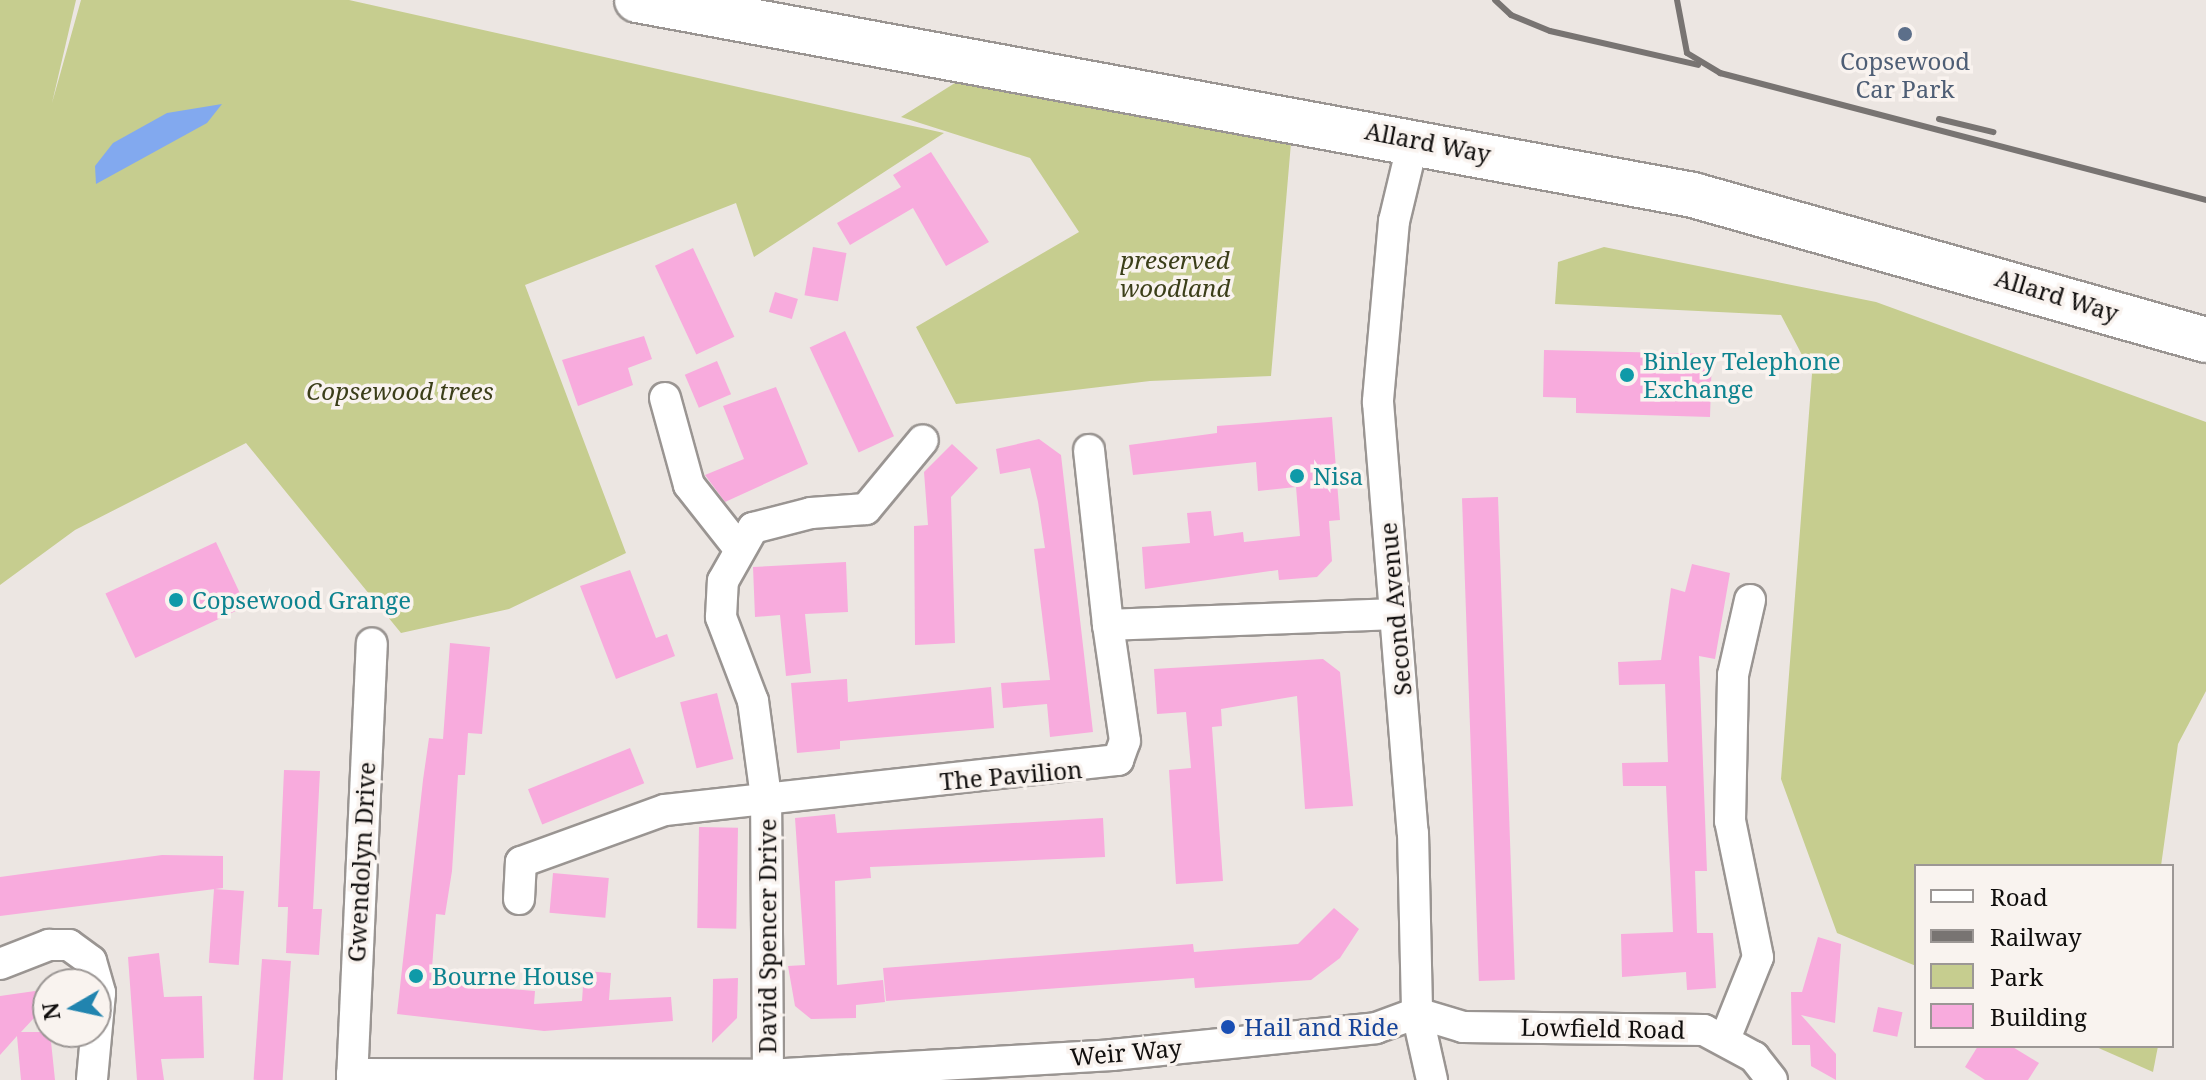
<!DOCTYPE html>
<html>
<head>
<meta charset="utf-8">
<style>
	body { margin:0 }
	#map { position:relative; width:2206px; height:1080px; overflow:hidden; background:#ece6e2; font-family:"Noto Serif",serif }
	div>[style] { position:absolute }
	[style*='--x'] { left:calc(var(--x)*1px); top:calc(var(--y)*1px); width:calc(var(--w)*1px); rotate:calc(var(--a)*1deg) }
	.green>* { inset:0; background:#c6cd8f }
	.water>* { inset:0; background:#82a9ef }
	.building>* { inset:0; background:#f8abdd; transform-origin:0 0 }
	.roads { filter:drop-shadow(2px 0 #9a9592) drop-shadow(-2px 0 #9a9592) drop-shadow(0 2px #9a9592) drop-shadow(0 -2px #9a9592) }
	.minor>* { height:30px; margin:-15px; padding:0 15px; transform-origin:15px; border-radius:15px; background:#fff }
	.primary>* { height:44px; margin:-22px; padding:0 22px; transform-origin:22px; border-radius:22px; background:#fff }
	.rail>* { height:6px; margin:-3px; padding:0 3px; transform-origin:3px; border-radius:3px; background:#787472 }
	.dots>* { width:22px; height:22px; translate:-50% -50%; box-sizing:border-box; border:4px solid #f9f3ef; border-radius:50% }
	span { translate:-50% -50%; white-space:nowrap; text-align:center; line-height:1.15; -webkit-text-stroke:7px #f9f3ef; paint-order:stroke }
	.service-label { font-size:24px; color:#4e5e75 }
	.street-label { font-size:24px; color:#100e0d }
	.park-label { font-size:24px; color:#3b3e19; font-style:italic }
	.culture-label { font-size:24px; color:#0d838f }
	.left { translate:0 -50%; text-align:left }
	.transit-label { font-size:24px; color:#164399 }
	.legend { position:absolute; left:1914px; top:864px; width:260px; height:184px; box-sizing:border-box; background:#f9f3ef; border:2px solid #9c9795; margin:0; padding:10px 14px; list-style:none; font-size:24px; color:#100e0d }
	.legend li { display:flex; align-items:center; gap:16px; height:40px }
	.legend b { width:40px; border:2px solid #9c9795 }
	.north { position:absolute; left:32px; top:968px; width:80px; height:80px; box-sizing:border-box; background:#f9f3ef; border:2px solid #9c9795; border-radius:50%; rotate:261deg; font-size:22px; font-weight:700; line-height:32px; text-align:center; color:#100e0d }
	.north::after { content:''; display:block; margin:auto; width:28px; height:36px; background:#2184af; clip-path:polygon(50% 0,100% 100%,50% 72%,0 100%) }
</style>
</head>
<body>
<div id="map">
	<div class="green">
		<i style="clip-path:polygon(0 0,76px 0,52px 103px,81px 0,349px 0,944px 133px,754px 257px,736px 203px,525px 285px,626px 553px,509px 609px,401px 633px,246px 443px,75px 530px,0 585px)"></i>
		<i style="clip-path:polygon(966px 76px,1291px 143px,1271px 376px,1150px 381px,956px 404px,916px 327px,1079px 232px,1030px 158px,901px 117px)"></i>
		<i style="clip-path:polygon(1604px 247px,1876px 302px,2206px 422px,2206px 691px,2178px 744px,2161px 866px,1916px 866px,1916px 966px,1837px 933px,1781px 779px,1812px 374px,1781px 315px,1555px 304px,1558px 262px)"></i>
		<i style="clip-path:polygon(2094px 1046px,2158px 1046px,2153px 1072px)"></i>
	</div>
	<div class="water">
		<i style="clip-path:polygon(222px 104px,207px 123px,96px 184px,95px 166px,113px 143px,167px 113px)"></i>
	</div>
	<div class="building">
		<i style="clip-path:polygon(931px 152px,989px 242px,946px 266px,913px 208px,850px 245px,837px 223px,901px 187px,893px 175px)"></i>
		<i style="left:813px;top:247px;width:34px;height:49px;rotate:10deg"></i>
		<i style="left:693px;top:248px;width:98px;height:42px;rotate:65deg"></i>
		<i style="left:775px;top:292px;width:24px;height:21px;rotate:17deg"></i>
		<i style="left:845px;top:331px;width:116px;height:39px;rotate:65deg"></i>
		<i style="clip-path:polygon(644px 336px,652px 359px,628px 368px,633px 385px,578px 406px,562px 360px)"></i>
		<i style="clip-path:polygon(1544px 350px,1712px 354px,1710px 417px,1576px 413px,1576px 398px,1543px 397px)"></i>
		<i style="left:717px;top:361px;width:36px;height:35px;rotate:67deg"></i>
		<i style="clip-path:polygon(776px 387px,808px 464px,725px 502px,705px 475px,744px 459px,723px 406px)"></i>
		<i style="clip-path:polygon(1332px 417px,1340px 520px,1329px 521px,1332px 561px,1317px 577px,1279px 580px,1278px 570px,1145px 589px,1142px 547px,1190px 543px,1187px 513px,1211px 511px,1214px 536px,1243px 532px,1244px 542px,1300px 536px,1296px 487px,1258px 491px,1256px 462px,1133px 475px,1129px 445px,1217px 433px,1217px 426px)"></i>
		<i style="clip-path:polygon(1039px 439px,1061px 455px,1093px 732px,1050px 737px,1047px 704px,1003px 708px,1001px 683px,1050px 680px,1034px 549px,1045px 548px,1038px 502px,1030px 468px,1000px 474px,996px 449px)"></i>
		<i style="clip-path:polygon(952px 444px,978px 468px,951px 497px,955px 643px,915px 645px,914px 526px,928px 525px,924px 472px)"></i>
		<i style="left:1498px;top:497px;width:483px;height:36px;rotate:88deg"></i>
		<i style="left:216px;top:542px;width:71px;height:122px;rotate:65deg"></i>
		<i style="clip-path:polygon(846px 562px,848px 612px,805px 614px,811px 673px,786px 676px,780px 615px,755px 617px,753px 567px)"></i>
		<i style="clip-path:polygon(1692px 564px,1730px 573px,1715px 659px,1699px 656px,1707px 871px,1695px 871px,1697px 933px,1713px 933px,1716px 988px,1687px 990px,1686px 972px,1622px 977px,1621px 934px,1673px 932px,1666px 786px,1623px 786px,1622px 763px,1668px 762px,1665px 684px,1619px 685px,1618px 662px,1661px 660px,1671px 588px,1685px 592px)"></i>
		<i style="clip-path:polygon(630px 570px,656px 638px,667px 634px,675px 656px,616px 679px,580px 586px)"></i>
		<i style="clip-path:polygon(450px 643px,490px 647px,482px 734px,468px 733px,465px 775px,458px 775px,452px 871px,445px 915px,436px 914px,431px 982px,535px 991px,534px 1004px,582px 1001px,584px 971px,611px 973px,609px 1000px,671px 997px,673px 1021px,544px 1031px,397px 1014px,423px 780px,429px 738px,443px 739px)"></i>
		<i style="clip-path:polygon(1323px 659px,1340px 672px,1353px 806px,1305px 809px,1297px 696px,1221px 709px,1222px 726px,1212px 727px,1223px 881px,1176px 884px,1169px 770px,1191px 768px,1186px 712px,1157px 714px,1154px 669px)"></i>
		<i style="clip-path:polygon(847px 679px,848px 702px,991px 687px,994px 728px,840px 741px,840px 749px,797px 753px,791px 683px)"></i>
		<i style="left:717px;top:693px;width:68px;height:38px;rotate:76deg"></i>
		<i style="left:630px;top:748px;width:38px;height:110px;rotate:68deg"></i>
		<i style="clip-path:polygon(284px 770px,320px 771px,313px 909px,322px 909px,319px 955px,286px 953px,288px 907px,278px 907px)"></i>
		<i style="clip-path:polygon(835px 814px,837px 833px,1103px 818px,1105px 857px,870px 867px,871px 878px,835px 881px,837px 985px,883px 980px,885px 1002px,856px 1005px,856px 1018px,811px 1019px,795px 1006px,788px 966px,805px 965px,795px 818px)"></i>
		<i style="left:699px;top:827px;width:39px;height:101px;rotate:1deg"></i>
		<i style="clip-path:polygon(162px 855px,223px 856px,223px 888px,0 916px,0 877px)"></i>
		<i style="left:553px;top:873px;width:56px;height:40px;rotate:5deg"></i>
		<i style="left:214px;top:889px;width:30px;height:74px;rotate:4deg"></i>
		<i style="clip-path:polygon(1334px 908px,1359px 929px,1340px 958px,1311px 980px,1195px 988px,1194px 978px,886px 1001px,883px 968px,1193px 944px,1194px 952px,1298px 944px)"></i>
		<i style="clip-path:polygon(1818px 937px,1841px 944px,1835px 1023px,1801px 1015px,1836px 1054px,1836px 1080px,1811px 1066px,1810px 1045px,1792px 1045px,1791px 992px,1802px 992px)"></i>
		<i style="clip-path:polygon(159px 953px,164px 997px,202px 996px,204px 1058px,161px 1059px,164px 1080px,137px 1080px,128px 957px)"></i>
		<i style="left:262px;top:959px;width:29px;height:121px;rotate:4deg"></i>
		<i style="clip-path:polygon(738px 978px,737px 1018px,712px 1043px,713px 979px)"></i>
		<i style="clip-path:polygon(35px 991px,48px 1003px,21px 1032px,50px 1032px,55px 1080px,21px 1080px,17px 1036px,0 1055px,0 996px)"></i>
		<i style="left:1878px;top:1007px;width:25px;height:25px;rotate:12deg"></i>
		<i style="clip-path:polygon(1978px 1046px,2011px 1046px,2039px 1063px,2028px 1080px,1985px 1080px,1965px 1067px)"></i>
	</div>
	<div class="roads">
		<div class="minor">
			<i style="--x:1414;--y:138;--w:85;--a:103.5"></i>
			<i style="--x:1394;--y:221;--w:182;--a:95.1"></i>
			<i style="--x:1378;--y:402;--w:432;--a:85.4"></i>
			<i style="--x:1413;--y:833;--w:180;--a:88.7"></i>
			<i style="--x:1417;--y:1013;--w:69;--a:77.4"></i>
			<i style="--x:665;--y:398;--w:90;--a:74.6"></i>
			<i style="--x:689;--y:485;--w:78;--a:51.8"></i>
			<i style="--x:1089;--y:450;--w:176;--a:83.8"></i>
			<i style="--x:519;--y:899;--w:37;--a:-87"></i>
			<i style="--x:521;--y:862;--w:153;--a:-19.9"></i>
			<i style="--x:665;--y:810;--w:456;--a:-6.3"></i>
			<i style="--x:1118;--y:760;--w:20;--a:-70"></i>
			<i style="--x:1125;--y:741;--w:117;--a:-98.3"></i>
			<i style="--x:1108;--y:625;--w:287;--a:-2.2"></i>
			<i style="--x:0;--y:964;--w:53;--a:-21.2"></i>
			<i style="--x:49;--y:945;--w:20;--a:0"></i>
			<i style="--x:69;--y:945;--w:27;--a:36"></i>
			<i style="--x:91;--y:961;--w:33;--a:74"></i>
			<i style="--x:100;--y:993;--w:87;--a:95.3"></i>
			<i style="--x:1417;--y:1013;--w:48;--a:16.9"></i>
			<i style="--x:1463;--y:1027;--w:241;--a:0.7"></i>
			<i style="--x:1704;--y:1030;--w:57;--a:28.4"></i>
			<i style="--x:1754;--y:1057;--w:29;--a:52"></i>
			<i style="--x:1725;--y:1039;--w:88;--a:-68.1"></i>
			<i style="--x:1758;--y:957;--w:139;--a:-101.6"></i>
			<i style="--x:1730;--y:821;--w:146;--a:-88.8"></i>
			<i style="--x:1733;--y:675;--w:77;--a:-77.2"></i>
			<i style="--x:352;--y:1074;--w:416;--a:0.1"></i>
			<i style="--x:768;--y:1075;--w:345;--a:-3.3"></i>
			<i style="--x:1112;--y:1055;--w:265;--a:-5.8"></i>
			<i style="--x:1376;--y:1028;--w:44;--a:-20.1"></i>
			<i style="--x:768;--y:1075;--w:278;--a:-90.4"></i>
			<i style="--x:766;--y:797;--w:97;--a:-97.7"></i>
			<i style="--x:753;--y:701;--w:90;--a:-110.9"></i>
			<i style="--x:721;--y:617;--w:36;--a:-87"></i>
			<i style="--x:723;--y:581;--w:61;--a:-60.5"></i>
			<i style="--x:753;--y:528;--w:60;--a:-14.5"></i>
			<i style="--x:811;--y:513;--w:55;--a:-4.2"></i>
			<i style="--x:866;--y:509;--w:89;--a:-50.4"></i>
			<i style="--x:352;--y:1080;--w:437;--a:-87.4"></i>
		</div>
		<div class="primary">
			<i style="--x:637;--y:0;--w:1074;--a:10.46"></i>
			<i style="--x:1693;--y:195;--w:533;--a:15.78"></i>
		</div>
	</div>
	<div class="rail">
		<i style="--x:1495;--y:0;--w:22;--a:43"></i>
		<i style="--x:1511;--y:15;--w:42;--a:22.3"></i>
		<i style="--x:1550;--y:31;--w:152;--a:12.9"></i>
		<i style="--x:1677;--y:0;--w:54;--a:79.3"></i>
		<i style="--x:1687;--y:53;--w:39;--a:31"></i>
		<i style="--x:1720;--y:73;--w:502;--a:14.64"></i>
		<i style="--x:1939;--y:119;--w:56;--a:13.5"></i>
	</div>
	<div class="dots">
		<i style="left:1905px;top:34px;background:#5c6f8a"></i>
		<i style="left:1627px;top:375px;background:#0f9aa8"></i>
		<i style="left:1297px;top:476px;background:#0f9aa8"></i>
		<i style="left:176px;top:600px;background:#0f9aa8"></i>
		<i style="left:416px;top:976px;background:#0f9aa8"></i>
		<i style="left:1228px;top:1027px;background:#1a4fb4"></i>
	</div>
	<div class="service-label">
		<span style="left:1905px;top:75px">Copsewood<br>Car Park</span>
	</div>
	<div class="street-label">
		<span style="left:1428px;top:142px;rotate:11deg">Allard Way</span>
		<span style="left:2057px;top:295px;rotate:17deg">Allard Way</span>
		<span style="left:1395px;top:609px;rotate:-95deg">Second Avenue</span>
		<span style="left:1011px;top:775px;rotate:-5deg">The Pavilion</span>
		<span style="left:361px;top:862px;rotate:-87deg">Gwendolyn Drive</span>
		<span style="left:767px;top:936px;rotate:-90deg">David Spencer Drive</span>
		<span style="left:1603px;top:1028px;rotate:1deg">Lowfield Road</span>
		<span style="left:1126px;top:1052px;rotate:-5deg">Weir Way</span>
	</div>
	<div class="park-label">
		<span style="left:1175px;top:274px">preserved<br>woodland</span>
		<span style="left:400px;top:391px">Copsewood trees</span>
	</div>
	<div class="culture-label">
		<span class="left" style="left:1643px;top:375px">Binley Telephone<br>Exchange</span>
		<span class="left" style="left:1313px;top:476px">Nisa</span>
		<span class="left" style="left:192px;top:600px">Copsewood Grange</span>
		<span class="left" style="left:432px;top:976px">Bourne House</span>
	</div>
	<div class="transit-label">
		<span class="left" style="left:1244px;top:1027px">Hail and Ride</span>
	</div>
	<ul class="legend">
	<li><b style="height:10px;background:#fff"></b>Road</li>
	<li><b style="height:10px;background:#787472"></b>Railway</li>
	<li><b style="height:22px;background:#c6cd8f"></b>Park</li>
	<li><b style="height:22px;background:#f8abdd"></b>Building</li>
	</ul>
	<div class="north">N</div>
</div>
</body>
</html>
